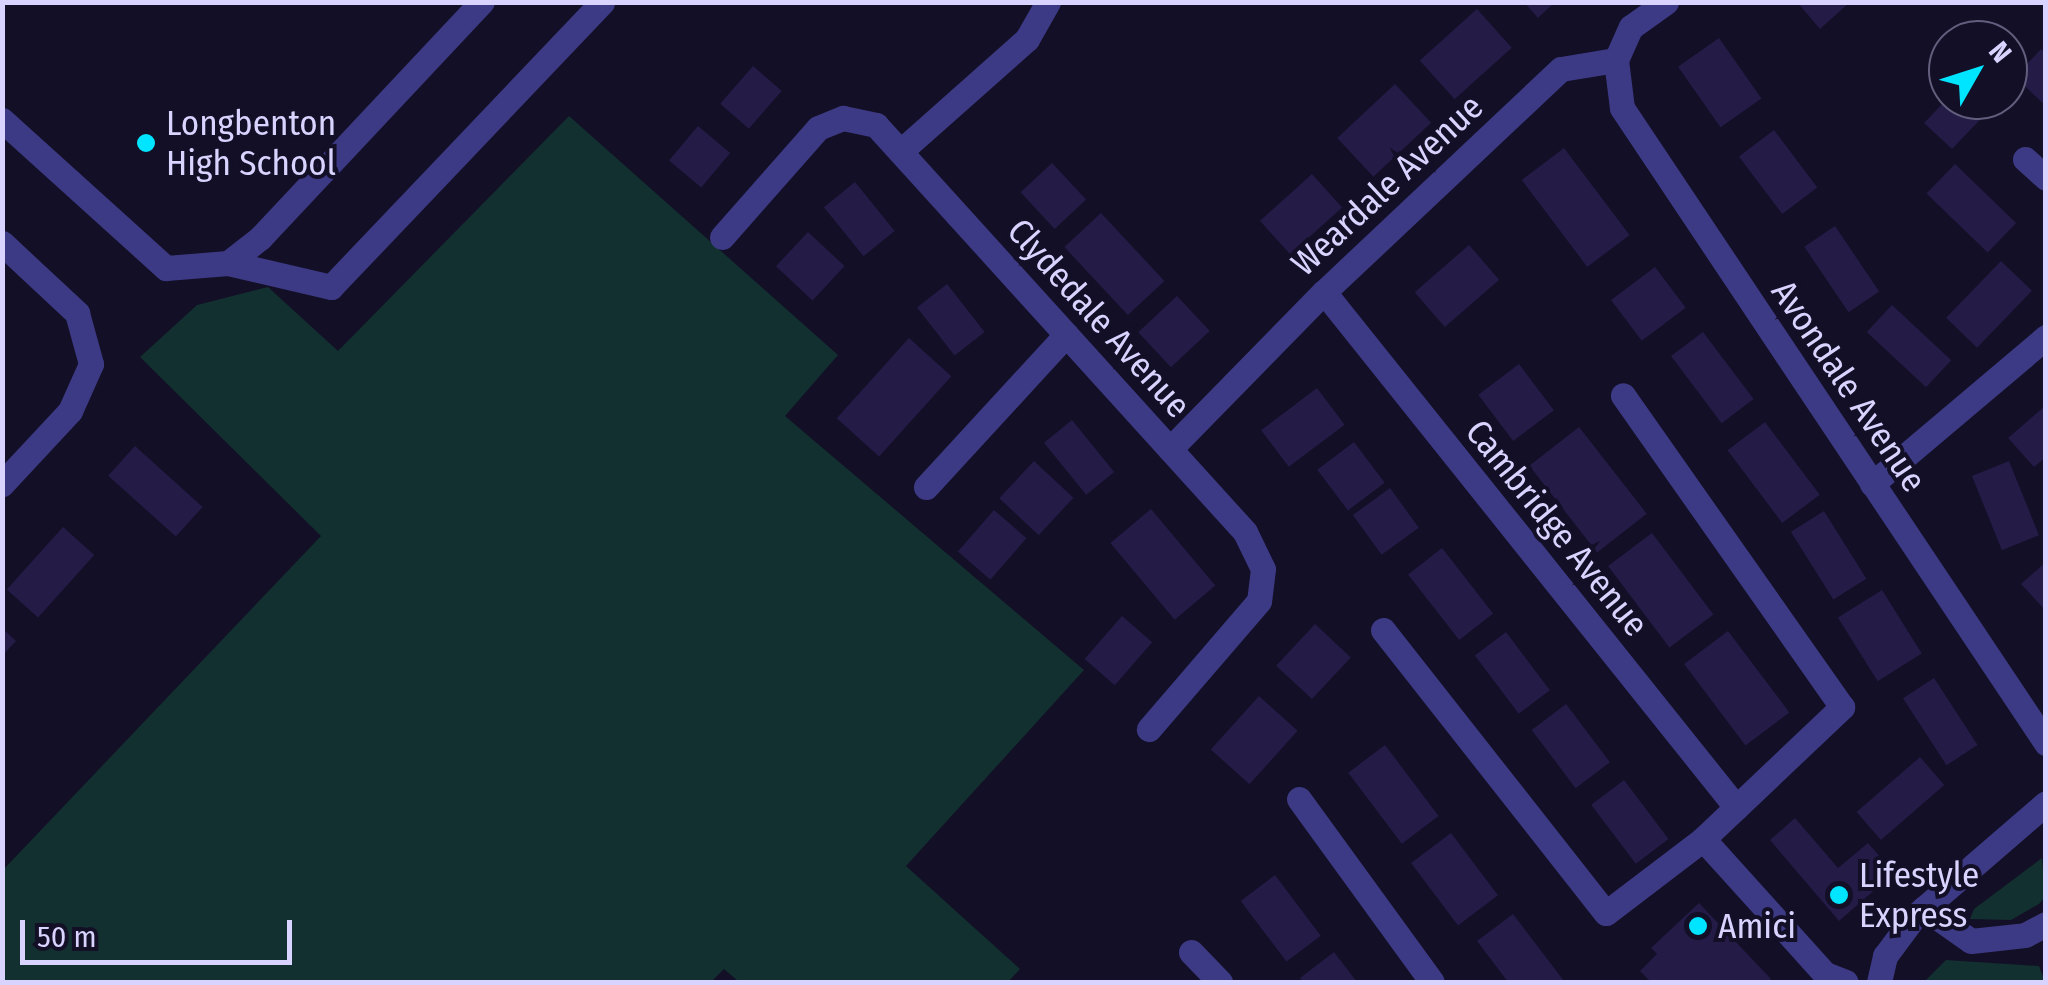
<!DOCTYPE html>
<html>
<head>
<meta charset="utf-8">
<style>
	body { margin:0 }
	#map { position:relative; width:2048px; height:985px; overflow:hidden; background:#130f26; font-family:"Fira Sans Condensed",sans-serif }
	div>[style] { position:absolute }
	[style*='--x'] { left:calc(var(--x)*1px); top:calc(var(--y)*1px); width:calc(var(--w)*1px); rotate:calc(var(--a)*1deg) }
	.green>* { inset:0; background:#12302f }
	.building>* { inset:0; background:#241b47; transform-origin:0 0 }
	.minor>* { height:25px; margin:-12.5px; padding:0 12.5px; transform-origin:12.5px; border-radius:12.5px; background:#3d3a85 }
	.dots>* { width:28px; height:28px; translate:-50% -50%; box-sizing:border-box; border:5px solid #130f26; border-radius:50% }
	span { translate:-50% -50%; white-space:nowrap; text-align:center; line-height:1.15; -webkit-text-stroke:8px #130f26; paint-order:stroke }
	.poi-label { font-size:35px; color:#d9d4ff }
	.left { translate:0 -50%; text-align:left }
	.street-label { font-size:35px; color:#d9d4ff }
	.frame { position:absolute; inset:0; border:5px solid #d9d4ff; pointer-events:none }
	.north { position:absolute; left:1928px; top:20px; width:100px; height:100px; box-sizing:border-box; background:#130f26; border:2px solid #625e7d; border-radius:50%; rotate:51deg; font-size:28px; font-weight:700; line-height:40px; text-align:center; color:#d9d4ff }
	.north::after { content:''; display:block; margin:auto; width:35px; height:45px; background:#00e5ff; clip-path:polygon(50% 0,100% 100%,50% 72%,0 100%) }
	.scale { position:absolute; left:20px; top:920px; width:272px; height:45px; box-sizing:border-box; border:5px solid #d9d4ff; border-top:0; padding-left:12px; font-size:30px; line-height:35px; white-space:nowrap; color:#d9d4ff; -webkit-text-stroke:8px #130f26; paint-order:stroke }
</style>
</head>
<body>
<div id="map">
	<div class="green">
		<i style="clip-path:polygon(569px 116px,838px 355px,785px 416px,1084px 670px,906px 866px,1020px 969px,1008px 982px,739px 982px,724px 969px,711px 982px,3px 982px,2px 871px,321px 536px,140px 357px,197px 305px,268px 287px,338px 351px)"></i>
		<i style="clip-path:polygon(2042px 858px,2045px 897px,2039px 904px,2011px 920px,1970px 919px,1974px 909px)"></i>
		<i style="clip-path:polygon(1946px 960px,2039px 966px,2045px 982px,1924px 982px)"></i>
	</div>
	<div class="building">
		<i style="clip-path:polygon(1524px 2px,1555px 2px,1538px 18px)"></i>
		<i style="clip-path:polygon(1797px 2px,1850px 2px,1820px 29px)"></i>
		<i style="left:1477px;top:9px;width:52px;height:77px;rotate:48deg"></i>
		<i style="left:1719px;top:38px;width:74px;height:50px;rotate:55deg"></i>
		<i style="clip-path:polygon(2041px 49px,2046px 53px,2046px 106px,2015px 77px)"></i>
		<i style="left:753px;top:66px;width:38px;height:50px;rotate:41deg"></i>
		<i style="left:1395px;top:84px;width:53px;height:79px;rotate:47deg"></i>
		<i style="clip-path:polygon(1946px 100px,1999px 100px,1952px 149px,1924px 123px)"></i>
		<i style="left:698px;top:126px;width:42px;height:45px;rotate:40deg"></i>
		<i style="left:1774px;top:130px;width:72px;height:44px;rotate:53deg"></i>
		<i style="left:1564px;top:148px;width:109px;height:53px;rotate:53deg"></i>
		<i style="left:1052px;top:163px;width:50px;height:43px;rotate:47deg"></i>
		<i style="left:1955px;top:164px;width:85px;height:41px;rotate:44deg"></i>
		<i style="left:1312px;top:174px;width:45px;height:70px;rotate:48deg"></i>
		<i style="left:855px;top:182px;width:63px;height:40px;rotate:51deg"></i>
		<i style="left:1101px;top:213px;width:93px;height:50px;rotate:47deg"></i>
		<i style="left:1835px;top:226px;width:79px;height:37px;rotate:56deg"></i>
		<i style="left:808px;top:232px;width:50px;height:47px;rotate:43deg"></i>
		<i style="left:1469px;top:245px;width:46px;height:72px;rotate:49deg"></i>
		<i style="left:2001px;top:261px;width:43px;height:79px;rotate:44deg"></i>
		<i style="left:1655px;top:267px;width:51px;height:55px;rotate:53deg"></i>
		<i style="left:947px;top:284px;width:61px;height:38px;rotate:52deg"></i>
		<i style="left:1177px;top:296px;width:48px;height:53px;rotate:47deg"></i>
		<i style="left:1892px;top:305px;width:81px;height:37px;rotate:43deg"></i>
		<i style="left:1703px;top:332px;width:84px;height:40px;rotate:53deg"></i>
		<i style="left:909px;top:338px;width:57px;height:108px;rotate:42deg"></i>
		<i style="left:1519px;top:364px;width:58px;height:51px;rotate:53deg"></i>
		<i style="left:1317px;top:388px;width:46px;height:70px;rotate:53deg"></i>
		<i style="clip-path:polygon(2046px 405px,2046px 457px,2034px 467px,2008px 438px)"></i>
		<i style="left:1072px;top:420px;width:67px;height:36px;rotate:51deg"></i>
		<i style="left:1765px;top:422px;width:91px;height:47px;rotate:53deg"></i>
		<i style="left:1579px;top:427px;width:110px;height:63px;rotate:52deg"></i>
		<i style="left:1354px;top:442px;width:51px;height:46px;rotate:53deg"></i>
		<i style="left:135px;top:446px;width:91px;height:40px;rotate:42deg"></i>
		<i style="left:1034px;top:461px;width:54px;height:51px;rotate:43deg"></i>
		<i style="left:2009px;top:461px;width:80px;height:40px;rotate:68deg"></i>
		<i style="left:1390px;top:488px;width:49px;height:46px;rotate:54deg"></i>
		<i style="left:1151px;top:509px;width:100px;height:53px;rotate:50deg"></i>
		<i style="left:994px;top:510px;width:43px;height:55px;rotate:41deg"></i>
		<i style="left:1824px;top:511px;width:80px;height:39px;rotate:58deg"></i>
		<i style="left:63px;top:527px;width:42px;height:84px;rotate:42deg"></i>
		<i style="left:1652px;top:533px;width:102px;height:55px;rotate:53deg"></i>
		<i style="left:1442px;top:548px;width:83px;height:43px;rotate:52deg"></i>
		<i style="clip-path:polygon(2046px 562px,2046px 611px,2021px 584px)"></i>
		<i style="left:1882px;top:590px;width:75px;height:52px;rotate:58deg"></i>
		<i style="left:1122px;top:616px;width:40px;height:57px;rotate:41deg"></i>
		<i style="left:1315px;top:624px;width:49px;height:57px;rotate:43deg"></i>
		<i style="clip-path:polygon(2px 628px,16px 641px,2px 656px)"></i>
		<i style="left:1728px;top:631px;width:102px;height:55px;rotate:53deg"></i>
		<i style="left:1506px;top:632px;width:73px;height:39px;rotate:53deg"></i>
		<i style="left:1934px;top:678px;width:80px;height:37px;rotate:57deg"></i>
		<i style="left:1259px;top:696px;width:52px;height:72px;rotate:42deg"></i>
		<i style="left:1566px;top:704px;width:73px;height:43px;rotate:53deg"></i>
		<i style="left:1385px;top:745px;width:89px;height:46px;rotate:53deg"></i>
		<i style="left:1920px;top:757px;width:37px;height:84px;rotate:49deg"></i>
		<i style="left:1624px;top:780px;width:74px;height:41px;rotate:53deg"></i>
		<i style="clip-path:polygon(1795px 818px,1838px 868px,1868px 843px,1894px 873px,1839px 921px,1770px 840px)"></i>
		<i style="left:1451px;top:833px;width:78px;height:50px;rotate:53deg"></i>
		<i style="left:1275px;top:875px;width:76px;height:43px;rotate:53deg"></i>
		<i style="clip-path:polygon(1699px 903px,1771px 979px,1768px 982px,1651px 982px,1640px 971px,1657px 954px,1651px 948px)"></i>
		<i style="clip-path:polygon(1513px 914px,1564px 981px,1561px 982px,1508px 982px,1477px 941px)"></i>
		<i style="clip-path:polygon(1334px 952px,1357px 982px,1303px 982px,1300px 978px)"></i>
	</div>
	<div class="minor">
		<i style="--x:1616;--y:60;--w:48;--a:82.9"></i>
		<i style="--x:1622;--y:108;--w:764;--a:56.27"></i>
		<i style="--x:1616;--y:60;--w:36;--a:-66"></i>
		<i style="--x:1631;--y:27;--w:43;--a:-35.5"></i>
		<i style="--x:2;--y:120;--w:221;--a:42.1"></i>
		<i style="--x:166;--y:268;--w:62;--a:-4.6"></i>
		<i style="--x:228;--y:263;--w:106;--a:13.1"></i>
		<i style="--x:331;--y:287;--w:393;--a:-46.4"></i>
		<i style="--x:902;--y:150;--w:167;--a:-41.6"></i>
		<i style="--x:1027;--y:39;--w:43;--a:-60.4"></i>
		<i style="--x:2025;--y:159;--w:28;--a:42"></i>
		<i style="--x:722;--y:237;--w:145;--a:-48.6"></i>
		<i style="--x:818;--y:128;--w:27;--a:-22"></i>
		<i style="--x:843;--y:118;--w:34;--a:12"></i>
		<i style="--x:876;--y:125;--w:549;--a:47.8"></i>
		<i style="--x:1245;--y:532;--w:41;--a:64.1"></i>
		<i style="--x:1263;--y:569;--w:32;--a:97"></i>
		<i style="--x:1259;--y:601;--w:169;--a:130.7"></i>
		<i style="--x:2;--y:243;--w:103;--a:43"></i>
		<i style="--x:77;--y:313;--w:53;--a:74.6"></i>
		<i style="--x:91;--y:364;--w:51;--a:114.1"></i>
		<i style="--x:70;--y:411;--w:100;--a:133"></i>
		<i style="--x:228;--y:263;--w:41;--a:-38"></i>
		<i style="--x:260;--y:238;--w:324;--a:-46.8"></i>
		<i style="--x:1324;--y:292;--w:660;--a:51.34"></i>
		<i style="--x:1170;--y:449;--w:220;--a:-45.6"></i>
		<i style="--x:1324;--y:292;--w:325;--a:-43.3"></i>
		<i style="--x:1561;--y:69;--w:56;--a:-9.3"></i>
		<i style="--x:1872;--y:484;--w:228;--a:-40.2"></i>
		<i style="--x:926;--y:487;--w:207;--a:-47.4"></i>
		<i style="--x:1383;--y:630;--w:360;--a:51.8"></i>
		<i style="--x:1606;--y:913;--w:122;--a:-37.3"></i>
		<i style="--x:1703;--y:839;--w:192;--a:-43.5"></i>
		<i style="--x:1842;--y:707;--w:381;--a:-125.1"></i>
		<i style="--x:1299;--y:799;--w:226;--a:54"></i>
		<i style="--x:1703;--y:839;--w:182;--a:47.9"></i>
		<i style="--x:1825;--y:974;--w:22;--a:21"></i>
		<i style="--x:1924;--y:908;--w:57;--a:35.1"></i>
		<i style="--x:1971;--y:941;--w:54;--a:-6.3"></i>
		<i style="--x:2025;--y:935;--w:24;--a:-28"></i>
		<i style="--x:1191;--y:952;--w:42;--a:46"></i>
		<i style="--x:1879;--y:982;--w:27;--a:-77"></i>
		<i style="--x:1885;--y:956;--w:49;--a:-53.4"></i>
		<i style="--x:1914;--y:917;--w:174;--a:-40.8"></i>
	</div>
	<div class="dots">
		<i style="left:146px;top:143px;background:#00e5ff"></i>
		<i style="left:1839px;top:895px;background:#00e5ff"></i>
		<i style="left:1698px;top:926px;background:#00e5ff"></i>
	</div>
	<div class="poi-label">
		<span class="left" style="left:166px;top:143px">Longbenton<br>High School</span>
		<span class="left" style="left:1859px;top:895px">Lifestyle<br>Express</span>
		<span class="left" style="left:1718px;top:926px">Amici</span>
	</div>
	<div class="street-label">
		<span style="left:1387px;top:185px;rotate:-43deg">Weardale Avenue</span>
		<span style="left:1099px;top:318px;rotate:48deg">Clydedale Avenue</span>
		<span style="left:1849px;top:386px;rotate:56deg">Avondale Avenue</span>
		<span style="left:1557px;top:528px;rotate:51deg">Cambridge Avenue</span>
	</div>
	<div class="frame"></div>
	<div class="north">N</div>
	<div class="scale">50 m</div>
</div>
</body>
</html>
